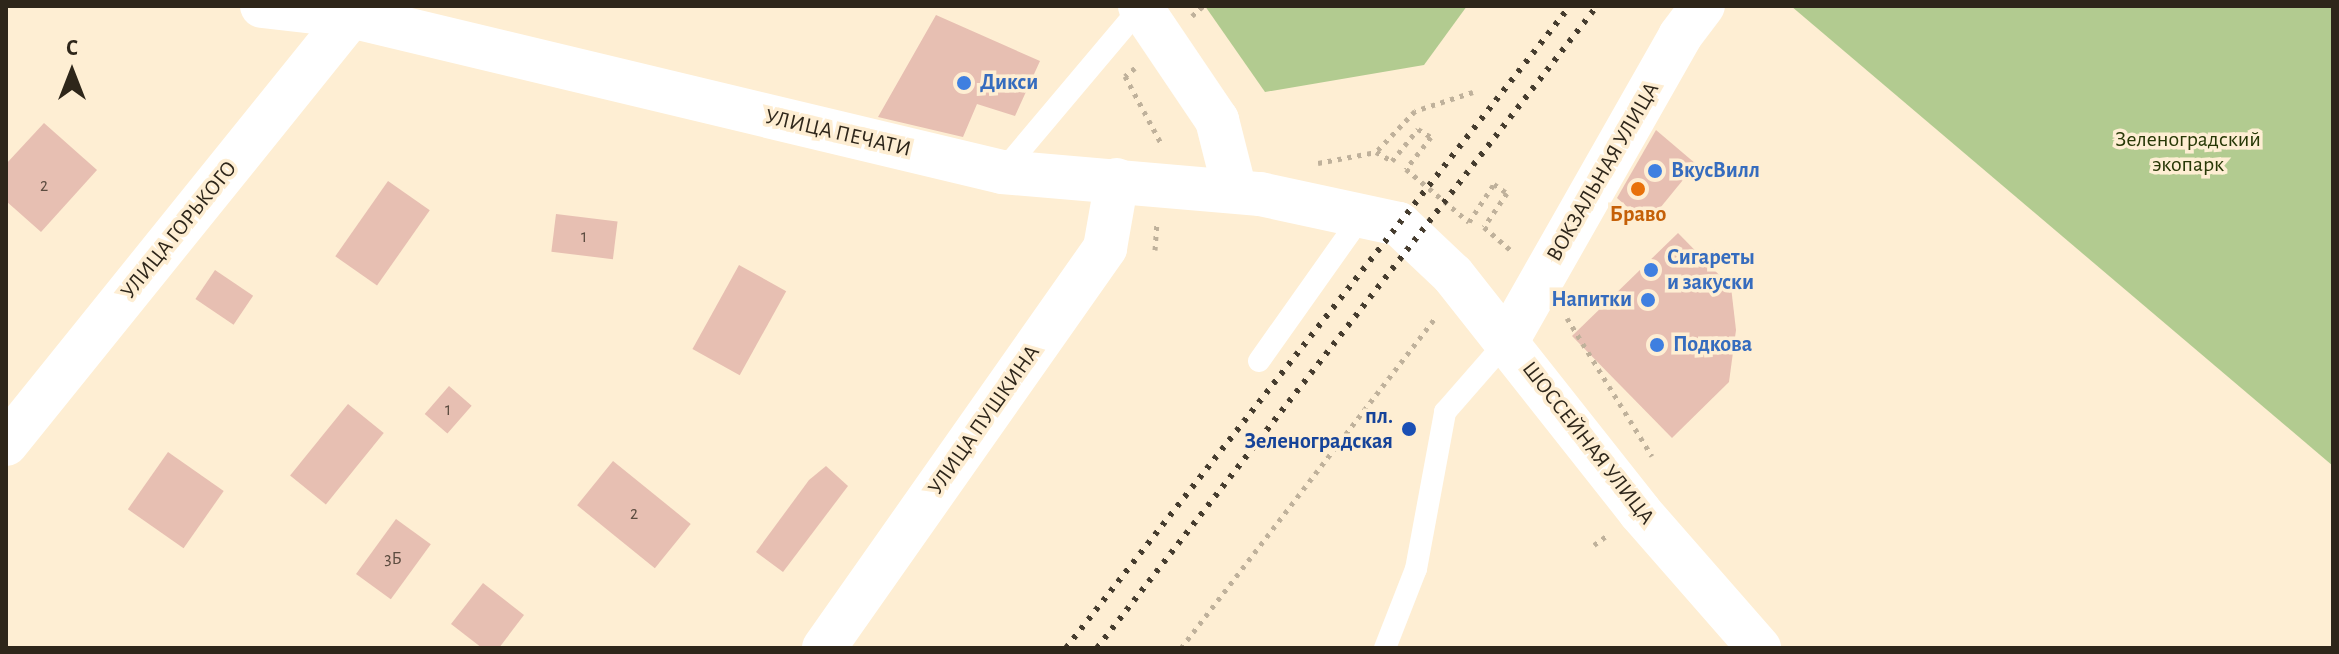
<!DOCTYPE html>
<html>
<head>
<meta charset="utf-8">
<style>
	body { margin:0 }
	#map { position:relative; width:2339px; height:654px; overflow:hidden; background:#feeed3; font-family:"Alegreya Sans",sans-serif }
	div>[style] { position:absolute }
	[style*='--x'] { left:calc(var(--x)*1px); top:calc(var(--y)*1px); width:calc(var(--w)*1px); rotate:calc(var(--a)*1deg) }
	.green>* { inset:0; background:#b2cb90 }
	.building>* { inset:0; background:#e7bfb2; transform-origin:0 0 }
	.path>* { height:5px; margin-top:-2.5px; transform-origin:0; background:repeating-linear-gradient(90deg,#bfb19b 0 4px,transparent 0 10px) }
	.service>* { height:22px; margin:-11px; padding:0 11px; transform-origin:11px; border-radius:11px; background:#fff }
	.minor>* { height:44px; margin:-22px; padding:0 22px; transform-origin:22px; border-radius:22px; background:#fff }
	.tertiary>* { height:44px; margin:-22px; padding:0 22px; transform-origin:22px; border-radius:22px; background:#fff }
	.rail>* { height:6px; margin-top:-3px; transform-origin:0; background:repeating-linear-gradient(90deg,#453c2e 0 4px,transparent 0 12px) }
	.dots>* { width:22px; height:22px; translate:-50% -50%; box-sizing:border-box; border:4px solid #feeed3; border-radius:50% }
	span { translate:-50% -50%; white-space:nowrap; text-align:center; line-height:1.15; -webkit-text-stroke:7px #feeed3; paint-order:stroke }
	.number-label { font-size:18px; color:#5c4c40 }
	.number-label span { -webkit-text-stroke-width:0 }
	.shop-label { font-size:22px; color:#366cbe; font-weight:700 }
	.left { translate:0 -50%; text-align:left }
	.right { translate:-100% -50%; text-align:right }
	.street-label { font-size:22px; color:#2e261a }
	.park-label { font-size:22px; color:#273806 }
	.food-label { font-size:22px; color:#c56008; font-weight:700 }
	.transit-label { font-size:22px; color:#164399; font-weight:700 }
	.frame { position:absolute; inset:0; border:8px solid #2e261a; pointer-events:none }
	.north { position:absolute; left:32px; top:32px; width:80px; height:80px; -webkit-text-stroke:6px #feeed3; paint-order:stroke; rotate:0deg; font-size:22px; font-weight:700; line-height:32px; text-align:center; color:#2e261a }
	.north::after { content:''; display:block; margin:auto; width:28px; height:36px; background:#2e261a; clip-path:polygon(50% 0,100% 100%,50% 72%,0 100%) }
</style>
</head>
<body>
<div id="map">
	<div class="green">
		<i style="clip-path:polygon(1205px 6px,1467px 6px,1424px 65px,1265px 92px)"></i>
		<i style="clip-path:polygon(1791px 6px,2333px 6px,2333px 466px)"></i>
	</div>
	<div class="building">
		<i style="clip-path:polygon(936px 15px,1040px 61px,1015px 116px,977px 104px,963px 137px,878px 117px)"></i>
		<i style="clip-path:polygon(44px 123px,97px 170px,41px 232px,6px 201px,6px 164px)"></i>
		<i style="clip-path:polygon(1656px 130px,1696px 164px,1647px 224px,1617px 198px)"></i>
		<i style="left:388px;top:181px;width:51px;height:92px;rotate:35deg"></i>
		<i style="left:556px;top:214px;width:62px;height:38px;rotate:7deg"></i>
		<i style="clip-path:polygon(1678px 233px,1731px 287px,1736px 330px,1729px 382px,1672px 438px,1572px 336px)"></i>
		<i style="left:739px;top:265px;width:54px;height:96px;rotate:29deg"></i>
		<i style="left:215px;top:270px;width:46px;height:35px;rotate:34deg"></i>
		<i style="left:449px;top:386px;width:30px;height:37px;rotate:41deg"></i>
		<i style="left:348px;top:404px;width:46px;height:92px;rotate:39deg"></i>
		<i style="left:168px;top:452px;width:68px;height:70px;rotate:35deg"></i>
		<i style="left:613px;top:461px;width:100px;height:57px;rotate:39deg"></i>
		<i style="clip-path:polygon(826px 466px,848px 486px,783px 572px,756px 552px,809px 480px)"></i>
		<i style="left:396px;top:519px;width:43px;height:68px;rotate:36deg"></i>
		<i style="clip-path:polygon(483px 583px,524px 615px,499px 648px,482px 648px,451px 624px)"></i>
	</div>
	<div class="path">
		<i style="--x:1192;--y:16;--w:15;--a:-42"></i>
		<i style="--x:1135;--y:68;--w:13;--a:141"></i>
		<i style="--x:1125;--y:76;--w:78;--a:61.8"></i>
		<i style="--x:1473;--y:92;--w:61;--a:161.9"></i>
		<i style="--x:1415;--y:111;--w:57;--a:133.6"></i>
		<i style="--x:1376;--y:152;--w:18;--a:29"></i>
		<i style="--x:1392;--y:161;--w:41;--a:-50.9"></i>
		<i style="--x:1418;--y:129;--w:15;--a:32"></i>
		<i style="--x:1431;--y:137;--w:41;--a:128"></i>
		<i style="--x:1406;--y:169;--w:82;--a:40.1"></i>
		<i style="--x:1469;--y:222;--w:45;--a:-56.7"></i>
		<i style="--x:1494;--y:184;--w:16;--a:35"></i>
		<i style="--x:1507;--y:193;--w:41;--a:124.1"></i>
		<i style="--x:1484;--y:227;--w:38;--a:41"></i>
		<i style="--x:1318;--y:163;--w:59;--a:-10.7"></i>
		<i style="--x:1155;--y:250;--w:26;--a:-86"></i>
		<i style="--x:1567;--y:318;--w:162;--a:58.4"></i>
		<i style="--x:1594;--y:545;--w:19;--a:-36"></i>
		<i style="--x:1181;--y:648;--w:419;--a:-52.4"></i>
	</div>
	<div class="service">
		<i style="--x:1002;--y:172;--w:214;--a:-49.9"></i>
		<i style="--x:1259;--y:361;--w:180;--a:-54.7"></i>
		<i style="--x:1385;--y:648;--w:85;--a:-68.6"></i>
		<i style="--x:1416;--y:569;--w:160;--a:-79.5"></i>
		<i style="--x:1445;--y:412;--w:94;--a:-48.9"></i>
	</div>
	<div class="minor">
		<i style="--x:1140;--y:6;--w:138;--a:56"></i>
		<i style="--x:1217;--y:120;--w:73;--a:75.8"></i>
		<i style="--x:1507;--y:341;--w:351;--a:-60.4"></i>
		<i style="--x:1680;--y:36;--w:38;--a:-53"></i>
		<i style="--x:6;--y:444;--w:550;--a:-51.13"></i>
		<i style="--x:824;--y:648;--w:489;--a:-54.9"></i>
		<i style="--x:1105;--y:248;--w:69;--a:-80"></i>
	</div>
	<div class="tertiary">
		<i style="--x:262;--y:6;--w:90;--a:6.4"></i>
		<i style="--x:351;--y:16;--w:669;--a:13.48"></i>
		<i style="--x:1002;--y:172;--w:259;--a:4.9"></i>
		<i style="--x:1260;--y:194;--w:142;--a:12.2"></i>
		<i style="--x:1399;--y:224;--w:74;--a:43.4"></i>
		<i style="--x:1453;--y:275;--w:302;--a:51.7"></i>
		<i style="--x:1640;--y:512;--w:181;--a:48.8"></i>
	</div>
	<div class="rail">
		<i style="--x:1066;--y:648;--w:816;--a:-51.87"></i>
		<i style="--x:1097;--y:648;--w:814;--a:-52.09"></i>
	</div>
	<div class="dots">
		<i style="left:964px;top:83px;background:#3f7fe0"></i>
		<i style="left:1655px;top:171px;background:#3f7fe0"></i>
		<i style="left:1638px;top:189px;background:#e8710a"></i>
		<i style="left:1651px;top:270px;background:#3f7fe0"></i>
		<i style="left:1648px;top:300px;background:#3f7fe0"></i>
		<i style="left:1657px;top:345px;background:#3f7fe0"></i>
		<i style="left:1409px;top:429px;background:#1a4fb4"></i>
	</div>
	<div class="number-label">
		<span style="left:44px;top:186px">2</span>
		<span style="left:584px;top:237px">1</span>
		<span style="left:448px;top:410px">1</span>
		<span style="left:634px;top:514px">2</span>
		<span style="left:393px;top:559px">3Б</span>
	</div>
	<div class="shop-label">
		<span class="left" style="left:980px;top:83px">Дикси</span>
		<span class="left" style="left:1671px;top:171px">ВкусВилл</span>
		<span class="left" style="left:1667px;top:270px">Сигареты<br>и закуски</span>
		<span class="right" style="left:1632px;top:300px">Напитки</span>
		<span class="left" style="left:1673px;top:345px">Подкова</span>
	</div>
	<div class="street-label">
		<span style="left:838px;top:133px;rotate:13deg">УЛИЦА ПЕЧАТИ</span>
		<span style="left:1603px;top:172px;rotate:-60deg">ВОКЗАЛЬНАЯ УЛИЦА</span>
		<span style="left:179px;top:230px;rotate:-51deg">УЛИЦА ГОРЬКОГО</span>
		<span style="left:984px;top:420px;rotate:-55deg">УЛИЦА ПУШКИНА</span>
		<span style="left:1588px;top:443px;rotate:52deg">ШОССЕЙНАЯ УЛИЦА</span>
	</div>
	<div class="park-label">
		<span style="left:2188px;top:152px">Зеленоградский<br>экопарк</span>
	</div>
	<div class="food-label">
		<span style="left:1638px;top:215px">Браво</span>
	</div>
	<div class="transit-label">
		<span class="right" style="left:1393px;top:429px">пл.<br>Зеленоградская</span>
	</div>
	<div class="frame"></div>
	<div class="north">С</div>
</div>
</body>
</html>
